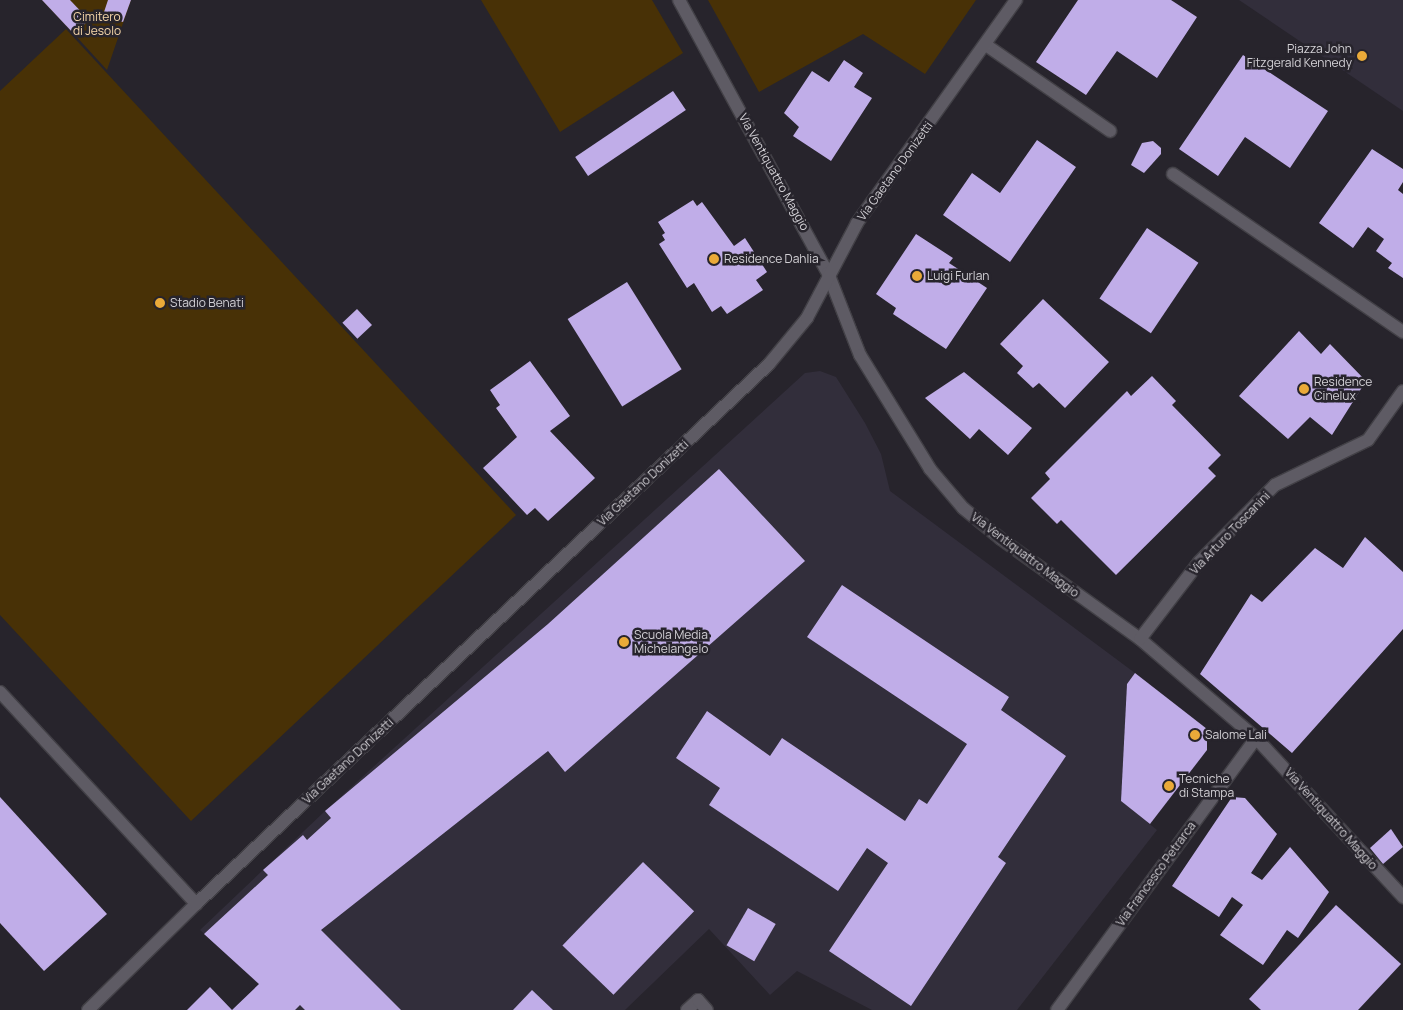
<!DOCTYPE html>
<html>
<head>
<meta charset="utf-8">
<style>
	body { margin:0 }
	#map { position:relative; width:1403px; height:1010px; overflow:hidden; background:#27242c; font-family:Manrope,sans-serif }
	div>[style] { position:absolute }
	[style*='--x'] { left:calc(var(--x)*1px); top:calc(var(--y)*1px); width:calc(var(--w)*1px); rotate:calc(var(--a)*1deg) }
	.built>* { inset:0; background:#322e3b }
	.green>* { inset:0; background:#483106 }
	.building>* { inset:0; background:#c0ade8; transform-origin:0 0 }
	.roads { filter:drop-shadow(1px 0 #424046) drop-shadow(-1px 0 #424046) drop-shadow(0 1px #424046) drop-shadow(0 -1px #424046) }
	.minor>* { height:12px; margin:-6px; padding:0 6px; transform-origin:6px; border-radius:6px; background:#5e5b64 }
	.dots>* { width:14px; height:14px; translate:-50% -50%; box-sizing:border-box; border:2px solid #27242c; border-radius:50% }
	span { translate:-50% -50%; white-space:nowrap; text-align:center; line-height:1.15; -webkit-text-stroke:5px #27242c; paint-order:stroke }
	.park-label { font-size:12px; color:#f7d8aa }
	.poi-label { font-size:12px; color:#d2d0d5 }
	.right { translate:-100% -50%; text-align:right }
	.left { translate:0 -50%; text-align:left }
	.street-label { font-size:12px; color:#d2d0d5 }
</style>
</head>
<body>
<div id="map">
	<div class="built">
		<i style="clip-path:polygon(1239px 0,1403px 0,1403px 111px)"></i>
		<i style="clip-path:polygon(820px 371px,836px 377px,865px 423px,881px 454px,890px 491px,1135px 673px,1127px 684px,1121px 801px,1157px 830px,1017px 1010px,872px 1010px,797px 971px,770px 995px,709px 929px,625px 1010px,286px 1010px,200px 930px,325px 811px,805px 373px)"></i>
	</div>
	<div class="green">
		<i style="clip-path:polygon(42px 0,131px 0,107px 70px,74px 34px)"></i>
		<i style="clip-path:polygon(481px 0,652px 0,683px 53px,560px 132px)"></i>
		<i style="clip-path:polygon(708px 0,976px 0,925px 74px,863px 34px,759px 92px)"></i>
		<i style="clip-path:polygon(66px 29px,516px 515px,191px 821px,0 615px,0 91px)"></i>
	</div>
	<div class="building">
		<i style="clip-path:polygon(42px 0,70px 0,89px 20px,74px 34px)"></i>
		<i style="clip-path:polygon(108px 0,131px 0,123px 22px,103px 15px)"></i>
		<i style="clip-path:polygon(1078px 0,1171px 0,1197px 17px,1157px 78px,1117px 51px,1086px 95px,1036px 62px)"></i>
		<i style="clip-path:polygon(1243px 55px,1328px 111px,1290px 168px,1245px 137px,1218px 176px,1179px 149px)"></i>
		<i style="clip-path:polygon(844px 60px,863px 73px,854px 87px,872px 98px,831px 161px,793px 136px,799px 127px,784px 113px,812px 71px,829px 82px)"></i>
		<i style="left:673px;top:91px;width:23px;height:118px;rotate:56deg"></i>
		<i style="clip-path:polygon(1037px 140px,1076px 167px,1010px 262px,943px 215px,972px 173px,1000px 193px)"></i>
		<i style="clip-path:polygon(1153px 141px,1161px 148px,1161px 154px,1144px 173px,1131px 165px,1142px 143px)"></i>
		<i style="clip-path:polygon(1372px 149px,1403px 169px,1403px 182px,1398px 190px,1403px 194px,1403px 278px,1388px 268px,1392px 263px,1376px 251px,1384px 239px,1368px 227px,1353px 248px,1319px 223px)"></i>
		<i style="clip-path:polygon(693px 200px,697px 206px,702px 202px,734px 246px,745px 238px,767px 272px,756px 280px,763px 290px,727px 314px,721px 306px,712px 312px,694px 283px,687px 288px,659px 244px,665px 240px,662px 235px,665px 233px,658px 222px)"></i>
		<i style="left:1147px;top:228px;width:62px;height:85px;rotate:34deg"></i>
		<i style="clip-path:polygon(916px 234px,953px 258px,949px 263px,987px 288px,946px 349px,893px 314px,896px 308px,876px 294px)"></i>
		<i style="left:627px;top:282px;width:103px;height:70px;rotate:58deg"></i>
		<i style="clip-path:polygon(1043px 299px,1109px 362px,1065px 408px,1039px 383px,1033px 388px,1017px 373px,1023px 366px,1000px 344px)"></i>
		<i style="left:357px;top:309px;width:22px;height:20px;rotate:47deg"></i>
		<i style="clip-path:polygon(1299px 331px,1321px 354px,1330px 344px,1366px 381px,1332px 435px,1310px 417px,1288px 439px,1239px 396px)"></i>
		<i style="clip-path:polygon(530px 361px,570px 416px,550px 431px,595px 478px,548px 521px,535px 508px,527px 515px,483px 468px,517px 437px,496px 408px,500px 405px,490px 390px)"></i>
		<i style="clip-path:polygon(964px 372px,1032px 428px,1008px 455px,979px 429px,970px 439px,925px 398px)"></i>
		<i style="clip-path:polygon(1152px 376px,1176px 401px,1172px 405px,1221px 455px,1208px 468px,1216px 476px,1116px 575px,1061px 520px,1057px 524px,1031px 498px,1050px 479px,1045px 473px,1127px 391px,1131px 396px)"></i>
		<i style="clip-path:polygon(719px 469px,805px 561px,565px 772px,548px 751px,321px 930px,401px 1010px,305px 1010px,300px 1005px,295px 1010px,187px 1010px,210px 987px,232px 1010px,259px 984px,204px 934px,268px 875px,263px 870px,303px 835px,307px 840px,331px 818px,325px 811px,548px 624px)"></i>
		<i style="clip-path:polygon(1365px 537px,1403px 572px,1403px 629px,1292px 753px,1200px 674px,1251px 594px,1262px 602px,1315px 548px,1343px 568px)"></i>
		<i style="clip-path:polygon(842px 585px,1009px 697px,1001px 710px,1066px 756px,998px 857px,1006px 863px,911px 1006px,829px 951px,888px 863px,867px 848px,838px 891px,709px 805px,720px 788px,676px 758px,707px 711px,770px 756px,782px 738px,905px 821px,919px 799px,927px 804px,967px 744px,807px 637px)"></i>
		<i style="clip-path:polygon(1135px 673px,1207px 729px,1207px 750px,1150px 824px,1121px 801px,1127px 684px)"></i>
		<i style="clip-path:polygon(0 797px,107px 914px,44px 971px,0 923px)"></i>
		<i style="clip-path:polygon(1232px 797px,1245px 798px,1277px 834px,1251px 873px,1262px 880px,1290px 847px,1329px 892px,1298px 938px,1287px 930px,1263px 965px,1220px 935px,1243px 905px,1232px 897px,1219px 917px,1172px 886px)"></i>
		<i style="clip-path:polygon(1391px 829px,1403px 847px,1383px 864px,1370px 848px)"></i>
		<i style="left:643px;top:862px;width:71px;height:116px;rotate:44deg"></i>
		<i style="clip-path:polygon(1336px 905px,1401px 964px,1358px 1010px,1261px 1010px,1249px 999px)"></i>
		<i style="left:748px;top:908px;width:32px;height:43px;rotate:30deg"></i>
		<i style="clip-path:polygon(532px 990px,553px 1010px,513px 1010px)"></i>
	</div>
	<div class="roads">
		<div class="minor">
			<i style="--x:679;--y:0;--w:311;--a:61.4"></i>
			<i style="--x:828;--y:273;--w:88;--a:68.7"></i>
			<i style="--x:860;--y:355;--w:134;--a:58.4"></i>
			<i style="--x:930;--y:469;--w:51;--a:49.8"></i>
			<i style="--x:963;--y:508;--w:49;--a:39.2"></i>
			<i style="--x:1001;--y:539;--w:171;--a:35.7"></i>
			<i style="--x:1140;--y:639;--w:153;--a:40.5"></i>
			<i style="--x:1256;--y:738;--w:217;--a:47.2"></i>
			<i style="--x:986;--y:45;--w:151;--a:34.7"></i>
			<i style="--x:1173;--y:174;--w:279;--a:34.5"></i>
			<i style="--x:1140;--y:639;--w:97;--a:-52.5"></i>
			<i style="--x:1199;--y:562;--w:108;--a:-45.4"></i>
			<i style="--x:1275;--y:485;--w:103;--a:-25.8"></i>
			<i style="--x:1368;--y:440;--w:60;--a:-54.5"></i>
			<i style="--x:0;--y:692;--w:289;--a:47.2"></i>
			<i style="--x:88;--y:1010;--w:151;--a:-44.5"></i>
			<i style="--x:196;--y:904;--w:787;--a:-43.3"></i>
			<i style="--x:769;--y:364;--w:60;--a:-50.4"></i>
			<i style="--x:807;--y:318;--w:107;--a:-62.2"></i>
			<i style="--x:857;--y:223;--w:274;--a:-54.5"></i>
			<i style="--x:687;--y:1010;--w:15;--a:-42"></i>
			<i style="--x:698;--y:1000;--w:13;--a:48"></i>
			<i style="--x:1057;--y:1010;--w:337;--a:-53.8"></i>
		</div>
	</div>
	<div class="dots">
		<i style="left:1362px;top:56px;background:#eaaa39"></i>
		<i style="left:714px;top:259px;background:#eaaa39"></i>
		<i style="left:917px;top:276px;background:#eaaa39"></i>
		<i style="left:160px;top:303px;background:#eaaa39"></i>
		<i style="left:1304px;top:389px;background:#eaaa39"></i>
		<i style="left:624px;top:642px;background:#eaaa39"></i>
		<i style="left:1195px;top:735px;background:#eaaa39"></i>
		<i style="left:1169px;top:786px;background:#eaaa39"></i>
	</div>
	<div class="park-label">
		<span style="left:97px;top:24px">Cimitero<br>di Jesolo</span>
	</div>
	<div class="poi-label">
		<span class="right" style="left:1352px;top:56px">Piazza John<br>Fitzgerald Kennedy</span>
		<span class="left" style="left:724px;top:259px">Residence Dahlia</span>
		<span class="left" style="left:927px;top:276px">Luigi Furlan</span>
		<span class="left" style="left:170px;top:303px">Stadio Benati</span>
		<span class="left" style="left:1314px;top:389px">Residence<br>Cinelux</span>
		<span class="left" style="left:634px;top:642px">Scuola Media<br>Michelangelo</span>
		<span class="left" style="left:1205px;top:735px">Salome Lali</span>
		<span class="left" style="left:1179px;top:786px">Tecniche<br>di Stampa</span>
	</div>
	<div class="street-label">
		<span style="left:895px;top:171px;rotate:-54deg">Via Gaetano Donizetti</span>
		<span style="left:774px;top:172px;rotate:61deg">Via Ventiquattro Maggio</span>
		<span style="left:643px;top:483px;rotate:-43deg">Via Gaetano Donizetti</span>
		<span style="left:1230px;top:533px;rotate:-46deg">Via Arturo Toscanini</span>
		<span style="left:1025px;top:555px;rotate:37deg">Via Ventiquattro Maggio</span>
		<span style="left:348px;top:761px;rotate:-43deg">Via Gaetano Donizetti</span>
		<span style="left:1331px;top:819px;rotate:48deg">Via Ventiquattro Maggio</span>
		<span style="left:1156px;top:874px;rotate:-54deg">Via Francesco Petrarca</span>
	</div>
</div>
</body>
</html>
